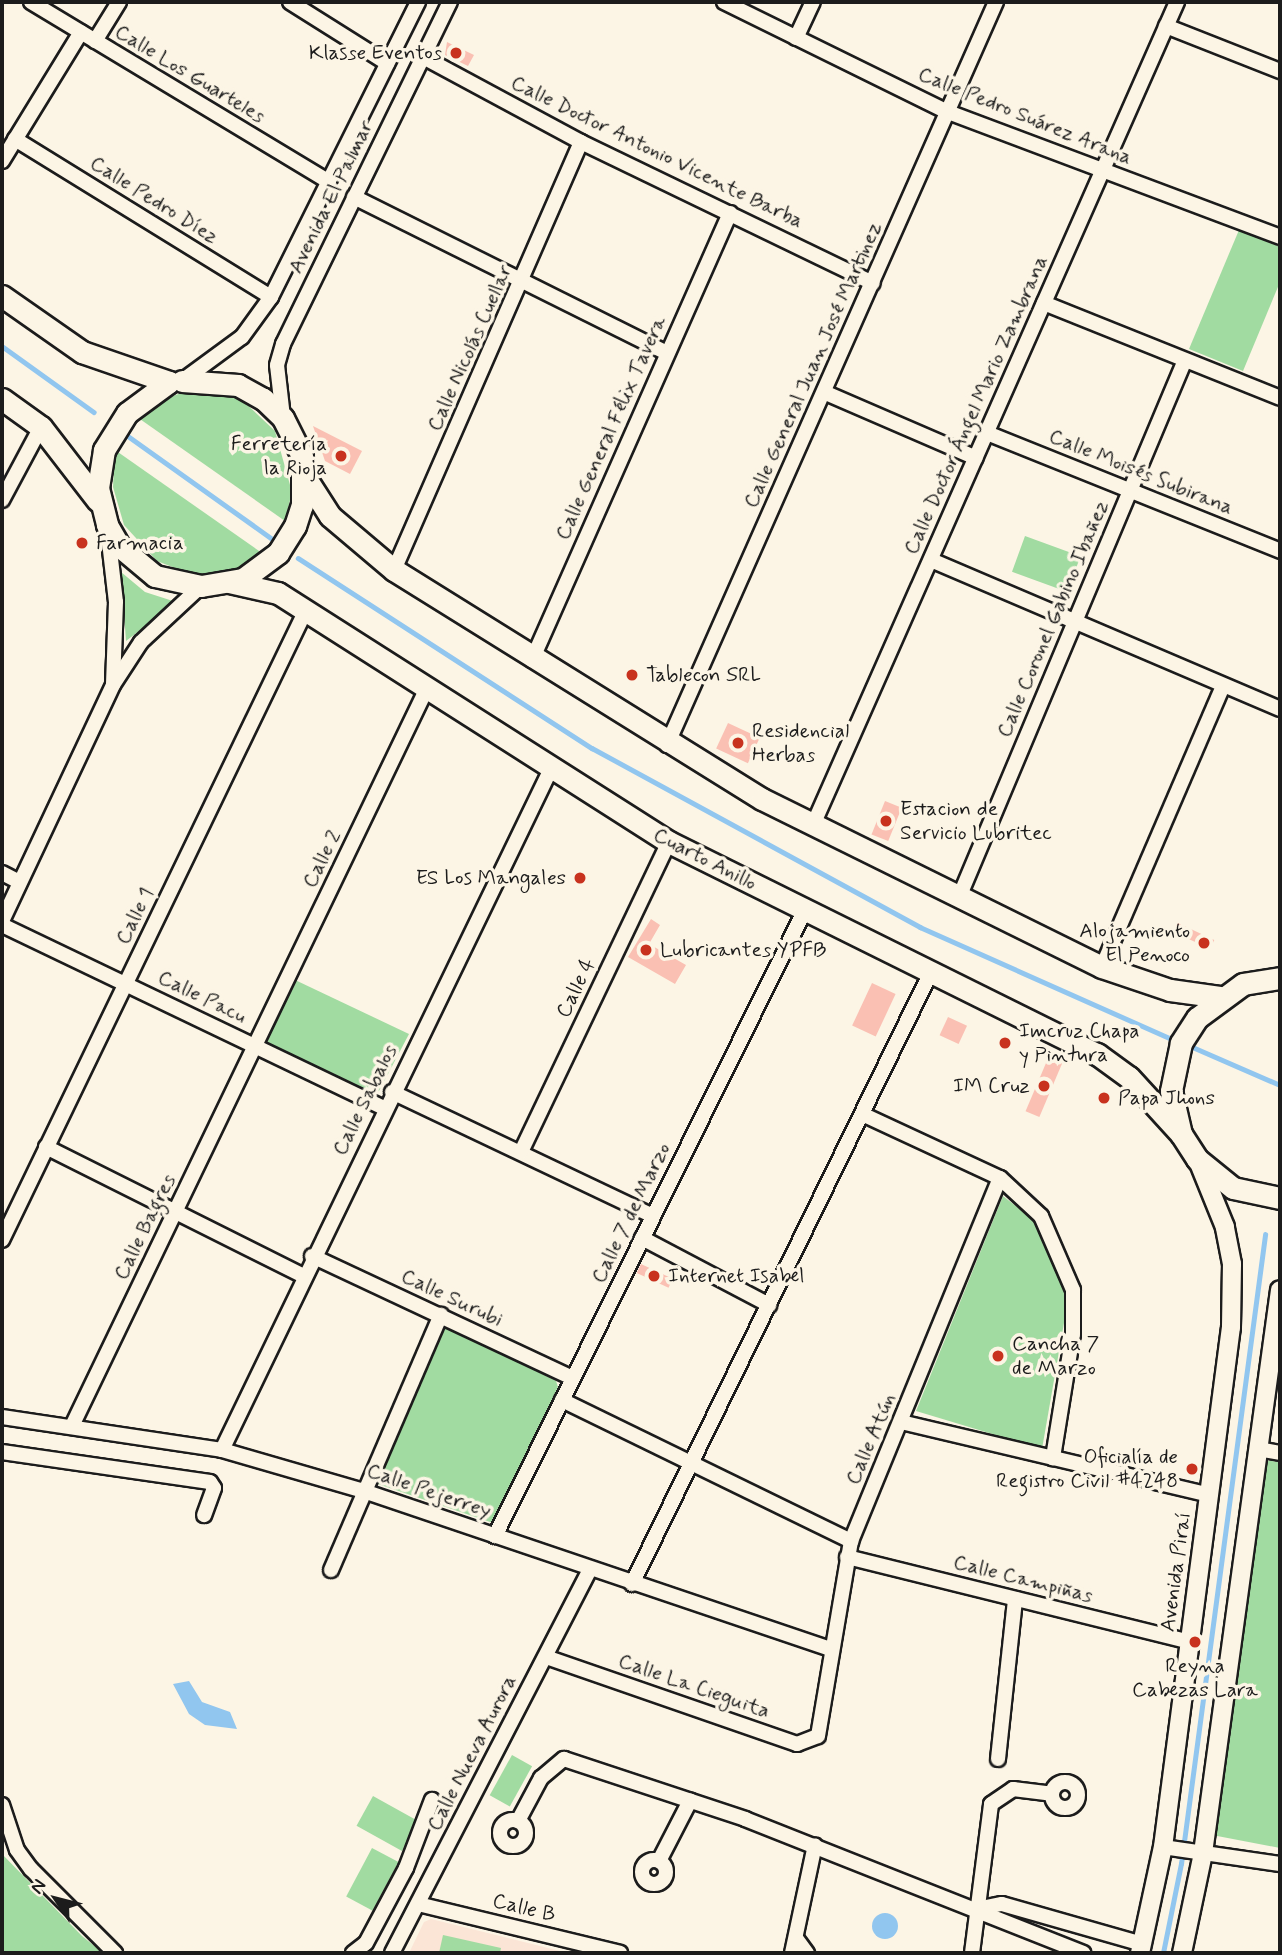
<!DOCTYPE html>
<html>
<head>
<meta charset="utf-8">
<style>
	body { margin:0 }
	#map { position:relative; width:1282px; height:1955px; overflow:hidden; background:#fcf5e5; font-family:Mynerve,sans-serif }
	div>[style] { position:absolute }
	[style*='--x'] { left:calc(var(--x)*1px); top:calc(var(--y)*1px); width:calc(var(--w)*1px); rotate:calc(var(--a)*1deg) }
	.built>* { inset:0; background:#fbe5d6 }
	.green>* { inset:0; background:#a1dba1; transform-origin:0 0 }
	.water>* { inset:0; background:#91c6ef }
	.round { border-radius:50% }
	.stream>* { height:4.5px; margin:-2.25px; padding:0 2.25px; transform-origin:2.25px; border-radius:2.25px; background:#91c6ef }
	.building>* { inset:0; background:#fac0b3; transform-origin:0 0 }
	.roads { filter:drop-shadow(2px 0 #1c1c1c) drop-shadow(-2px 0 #1c1c1c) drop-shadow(0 2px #1c1c1c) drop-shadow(0 -2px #1c1c1c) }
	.minor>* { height:14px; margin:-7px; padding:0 7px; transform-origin:7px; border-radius:7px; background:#fcf5e5 }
	.minor>.ring { margin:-7px; padding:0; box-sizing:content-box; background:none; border:14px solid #fcf5e5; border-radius:50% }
	.major>* { height:18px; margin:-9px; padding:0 9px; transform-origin:9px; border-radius:9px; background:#fcf5e5 }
	.highway>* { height:21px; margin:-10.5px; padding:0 10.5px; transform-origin:10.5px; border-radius:10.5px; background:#fcf5e5 }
	.dots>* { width:19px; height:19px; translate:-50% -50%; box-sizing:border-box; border:4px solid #fcf5e5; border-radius:50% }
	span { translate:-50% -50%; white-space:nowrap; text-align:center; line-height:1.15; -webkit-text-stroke:7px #fcf5e5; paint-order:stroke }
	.poi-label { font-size:21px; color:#1c1c1c }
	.right { translate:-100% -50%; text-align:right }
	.left { translate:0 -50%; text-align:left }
	.street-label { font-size:21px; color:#1c1c1c }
	.frame { position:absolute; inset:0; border:4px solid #1c1c1c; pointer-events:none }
	.north { position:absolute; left:21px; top:1864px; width:70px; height:70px; -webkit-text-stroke:5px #fcf5e5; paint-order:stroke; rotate:305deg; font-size:19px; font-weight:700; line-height:28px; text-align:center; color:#1c1c1c }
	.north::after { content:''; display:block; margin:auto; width:24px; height:32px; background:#1c1c1c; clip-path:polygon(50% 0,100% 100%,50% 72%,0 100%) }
</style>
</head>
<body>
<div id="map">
	<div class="built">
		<i style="clip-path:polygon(431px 1919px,568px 1953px,409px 1953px,424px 1922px)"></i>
	</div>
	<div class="green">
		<i style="clip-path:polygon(1239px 230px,1280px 247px,1280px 282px,1243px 371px,1189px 349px)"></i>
		<i style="clip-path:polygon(192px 389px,239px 397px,275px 431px,292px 492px,285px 521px,137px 417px,154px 403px)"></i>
		<i style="clip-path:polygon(115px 450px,262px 553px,237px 570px,198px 577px,157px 561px,124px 525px,113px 487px)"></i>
		<i style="left:1025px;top:536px;width:59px;height:38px;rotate:20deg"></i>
		<i style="clip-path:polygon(121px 572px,145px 592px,176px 602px,126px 641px)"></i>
		<i style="clip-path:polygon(293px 979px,409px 1034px,379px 1091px,369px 1094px,270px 1047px,266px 1038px)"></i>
		<i style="clip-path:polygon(1003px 1196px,1031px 1218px,1049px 1244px,1068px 1300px,1042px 1449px,916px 1411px)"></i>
		<i style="clip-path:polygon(450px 1326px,556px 1381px,558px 1387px,493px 1523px,372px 1482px,440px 1332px)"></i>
		<i style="clip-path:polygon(1264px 1460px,1280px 1462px,1280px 1848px,1212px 1835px)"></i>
		<i style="left:512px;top:1755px;width:23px;height:46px;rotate:29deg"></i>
		<i style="left:373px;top:1796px;width:52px;height:34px;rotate:29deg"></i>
		<i style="left:372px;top:1848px;width:30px;height:55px;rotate:28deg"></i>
		<i style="clip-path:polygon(2px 1854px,82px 1936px,103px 1953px,2px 1953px)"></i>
		<i style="clip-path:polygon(443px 1935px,501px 1948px,500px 1953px,439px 1953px)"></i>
	</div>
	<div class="water">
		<i style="clip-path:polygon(189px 1681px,202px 1702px,230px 1712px,237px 1729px,205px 1725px,189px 1714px,173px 1684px)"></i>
		<i class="round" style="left:872px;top:1913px;width:26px;height:26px"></i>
	</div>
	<div class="stream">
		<i style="--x:2;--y:346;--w:113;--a:35.7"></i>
		<i style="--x:128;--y:436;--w:176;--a:35.5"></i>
		<i style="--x:298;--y:558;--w:350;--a:32.9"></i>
		<i style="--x:592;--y:748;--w:374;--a:28.6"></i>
		<i style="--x:920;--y:927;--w:280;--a:24"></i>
		<i style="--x:1188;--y:1045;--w:100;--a:23.5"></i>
		<i style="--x:1163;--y:1953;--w:91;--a:-78.6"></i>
		<i style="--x:1181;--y:1864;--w:635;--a:-82.39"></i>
	</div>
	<div class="building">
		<i style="clip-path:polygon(447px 42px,474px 55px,468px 66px,445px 55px)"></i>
		<i style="clip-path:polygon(313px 426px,362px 451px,350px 474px,325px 461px)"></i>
		<i style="left:728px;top:723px;width:35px;height:28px;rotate:25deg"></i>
		<i style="left:885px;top:801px;width:18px;height:36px;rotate:22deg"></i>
		<i style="clip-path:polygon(651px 919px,660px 925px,649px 944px,686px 965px,675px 984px,628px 957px)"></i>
		<i style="left:1178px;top:923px;width:40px;height:10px;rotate:25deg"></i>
		<i style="left:872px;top:983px;width:26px;height:47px;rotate:25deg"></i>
		<i style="left:948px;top:1017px;width:21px;height:20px;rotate:25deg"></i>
		<i style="left:1049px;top:1056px;width:15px;height:60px;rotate:23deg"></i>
		<i style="left:641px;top:1264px;width:35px;height:10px;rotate:25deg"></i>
	</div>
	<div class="roads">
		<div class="minor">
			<i style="--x:31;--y:2;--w:348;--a:31.1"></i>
			<i style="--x:290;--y:2;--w:115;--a:32.2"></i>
			<i style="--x:724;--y:2;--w:250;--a:26.2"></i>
			<i style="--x:948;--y:112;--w:355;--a:20.6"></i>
			<i style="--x:1166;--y:26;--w:123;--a:21.5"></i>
			<i style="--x:796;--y:38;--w:40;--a:-65"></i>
			<i style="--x:95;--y:41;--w:46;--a:-58.4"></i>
			<i style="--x:423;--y:57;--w:179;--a:28.3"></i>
			<i style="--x:581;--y:142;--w:324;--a:25.8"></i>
			<i style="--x:15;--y:139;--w:301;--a:31.7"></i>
			<i style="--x:2;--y:161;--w:151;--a:-58.5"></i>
			<i style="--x:354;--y:197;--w:350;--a:26.5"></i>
			<i style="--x:1044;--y:303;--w:254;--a:21.9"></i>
			<i style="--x:182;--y:381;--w:74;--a:-36.3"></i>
			<i style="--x:242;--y:337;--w:49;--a:-54.1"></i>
			<i style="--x:271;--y:297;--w:330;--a:-63.5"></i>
			<i style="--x:826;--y:393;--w:163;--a:23.4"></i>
			<i style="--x:283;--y:417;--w:52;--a:-96.6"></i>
			<i style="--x:277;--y:365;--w:22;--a:-74"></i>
			<i style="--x:283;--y:344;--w:381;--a:-64"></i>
			<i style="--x:987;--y:433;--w:316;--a:21.9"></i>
			<i style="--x:2;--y:500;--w:83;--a:-61.9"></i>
			<i style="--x:108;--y:533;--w:69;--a:83.4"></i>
			<i style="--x:116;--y:602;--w:81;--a:92.1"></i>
			<i style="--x:931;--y:560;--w:379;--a:23.1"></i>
			<i style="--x:394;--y:570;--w:467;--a:-66.4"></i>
			<i style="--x:532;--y:660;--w:489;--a:-66.1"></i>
			<i style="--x:667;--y:745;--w:813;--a:-66.12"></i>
			<i style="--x:813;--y:825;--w:900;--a:-66.14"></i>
			<i style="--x:2;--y:873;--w:18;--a:27"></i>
			<i style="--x:960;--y:895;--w:580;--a:-67.19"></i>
			<i style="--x:2;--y:921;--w:261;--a:-64.8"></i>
			<i style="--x:113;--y:685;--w:51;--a:-56.9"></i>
			<i style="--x:141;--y:642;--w:82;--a:-43"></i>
			<i style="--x:2;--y:925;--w:424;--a:25.6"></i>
			<i style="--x:1102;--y:967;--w:306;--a:-66.7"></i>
			<i style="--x:392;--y:1092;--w:289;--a:25.4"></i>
			<i style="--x:862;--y:1114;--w:152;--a:24.9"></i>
			<i style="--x:1000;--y:1178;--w:56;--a:42.8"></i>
			<i style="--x:1041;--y:1216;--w:81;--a:66.6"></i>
			<i style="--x:1073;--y:1290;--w:44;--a:90"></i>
			<i style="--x:1073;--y:1334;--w:126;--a:99.2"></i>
			<i style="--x:46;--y:1147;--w:286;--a:26.6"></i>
			<i style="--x:521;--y:1152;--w:344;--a:-64.5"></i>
			<i style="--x:642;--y:1238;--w:144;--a:27.8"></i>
			<i style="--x:2;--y:1240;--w:700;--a:-64.24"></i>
			<i style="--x:312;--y:1256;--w:288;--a:25.1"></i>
			<i style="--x:562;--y:1400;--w:322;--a:26"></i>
			<i style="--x:2;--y:1417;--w:222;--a:8.5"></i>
			<i style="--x:222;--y:1450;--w:145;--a:16.1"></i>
			<i style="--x:361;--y:1490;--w:496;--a:18.7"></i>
			<i style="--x:901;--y:1422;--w:318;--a:13.3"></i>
			<i style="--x:72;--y:1426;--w:817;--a:-64.31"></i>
			<i style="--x:1258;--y:1449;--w:22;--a:10"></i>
			<i style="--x:222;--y:1450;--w:754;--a:-64.22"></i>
			<i style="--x:2;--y:1452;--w:210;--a:8.2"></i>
			<i style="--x:210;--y:1482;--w:7;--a:56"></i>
			<i style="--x:214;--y:1488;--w:29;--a:110"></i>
			<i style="--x:495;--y:1536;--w:699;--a:-63.66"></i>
			<i style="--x:847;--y:1557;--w:353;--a:13.9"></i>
			<i style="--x:331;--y:1570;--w:278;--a:-66.7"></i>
			<i style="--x:632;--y:1584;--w:681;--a:-63.96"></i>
			<i style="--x:546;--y:1657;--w:266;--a:19.1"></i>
			<i style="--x:797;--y:1744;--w:22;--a:-21"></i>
			<i style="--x:818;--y:1736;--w:198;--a:-80.4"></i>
			<i style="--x:851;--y:1541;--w:392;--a:-67.7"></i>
			<i style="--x:998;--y:1759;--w:161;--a:-83.9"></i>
			<i class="ring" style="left:1052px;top:1782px;width:12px;height:12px"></i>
			<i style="--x:2;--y:1805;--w:47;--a:71.6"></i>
			<i style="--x:17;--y:1850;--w:24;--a:54"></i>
			<i style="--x:31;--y:1869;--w:119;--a:45"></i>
			<i class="ring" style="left:500px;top:1820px;width:12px;height:12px"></i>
			<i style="--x:518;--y:1821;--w:49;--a:-61.9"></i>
			<i style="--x:541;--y:1778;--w:30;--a:-40"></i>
			<i style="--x:564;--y:1759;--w:191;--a:18.3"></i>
			<i style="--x:745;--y:1819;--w:364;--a:21.6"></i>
			<i style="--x:1163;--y:1847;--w:118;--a:8.3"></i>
			<i class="ring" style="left:642px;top:1860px;width:10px;height:10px"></i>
			<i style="--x:659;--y:1861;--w:68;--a:-62.7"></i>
			<i style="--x:418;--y:1904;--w:208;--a:13.6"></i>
			<i style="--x:981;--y:1908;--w:21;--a:-11"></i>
			<i style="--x:1002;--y:1904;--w:146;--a:15.9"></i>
			<i style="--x:796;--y:1938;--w:19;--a:54"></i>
			<i style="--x:353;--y:1953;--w:16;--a:-38"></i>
			<i style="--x:366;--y:1943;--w:85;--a:-61.9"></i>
			<i style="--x:406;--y:1868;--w:73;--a:-69.1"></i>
			<i style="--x:392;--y:1953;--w:430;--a:-62.7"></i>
			<i style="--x:792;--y:1953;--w:110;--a:-78"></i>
			<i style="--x:972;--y:1953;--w:150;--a:-82.7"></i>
			<i style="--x:991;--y:1804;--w:27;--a:-34"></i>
			<i style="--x:1013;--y:1789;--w:39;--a:7"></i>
		</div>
		<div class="major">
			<i style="--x:1140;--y:1953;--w:108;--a:-77.8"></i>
			<i style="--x:1163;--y:1847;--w:524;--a:-82.55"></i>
			<i style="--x:1231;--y:1327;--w:63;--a:-89.1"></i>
			<i style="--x:1232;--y:1264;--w:38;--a:-101"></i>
			<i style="--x:1225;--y:1227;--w:69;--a:-112.1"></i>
			<i style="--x:1182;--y:1953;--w:102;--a:-78.1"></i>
			<i style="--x:1203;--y:1853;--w:568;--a:-82.21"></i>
		</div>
		<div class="highway">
			<i style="--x:2;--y:296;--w:98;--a:35"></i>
			<i style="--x:82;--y:352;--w:92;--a:19"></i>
			<i style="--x:169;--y:382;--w:52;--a:143.6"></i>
			<i style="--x:127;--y:413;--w:44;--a:121.9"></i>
			<i style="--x:104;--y:450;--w:38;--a:99"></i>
			<i style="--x:98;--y:488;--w:38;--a:76"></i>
			<i style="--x:107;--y:525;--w:24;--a:60"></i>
			<i style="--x:119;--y:546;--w:47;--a:39.8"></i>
			<i style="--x:155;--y:576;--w:47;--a:12.3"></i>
			<i style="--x:201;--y:586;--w:43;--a:-9.5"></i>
			<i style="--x:243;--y:579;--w:44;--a:-36.6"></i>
			<i style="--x:278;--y:553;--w:32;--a:-58"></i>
			<i style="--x:295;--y:526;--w:22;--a:-72"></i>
			<i style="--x:302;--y:505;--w:49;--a:-90"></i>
			<i style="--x:302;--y:456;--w:42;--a:-116.6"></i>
			<i style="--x:283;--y:418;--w:28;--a:-136"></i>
			<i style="--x:263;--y:399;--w:29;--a:-151"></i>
			<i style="--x:238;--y:385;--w:56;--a:-175.9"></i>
			<i style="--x:2;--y:399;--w:48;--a:35.7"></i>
			<i style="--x:41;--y:427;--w:93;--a:52.4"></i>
			<i style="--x:305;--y:477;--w:46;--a:57.3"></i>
			<i style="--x:330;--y:516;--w:84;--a:40.2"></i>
			<i style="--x:394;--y:570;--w:433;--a:31.9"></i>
			<i style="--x:762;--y:799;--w:379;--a:26.3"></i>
			<i style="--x:1102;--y:967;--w:72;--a:18.7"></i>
			<i style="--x:1170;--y:990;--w:50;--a:8"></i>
			<i style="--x:229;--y:582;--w:50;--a:12.7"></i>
			<i style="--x:278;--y:593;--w:464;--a:32.5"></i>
			<i style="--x:669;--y:842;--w:478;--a:26.4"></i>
			<i style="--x:1097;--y:1054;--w:39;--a:36"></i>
			<i style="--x:1129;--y:1077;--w:77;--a:47.6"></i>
			<i style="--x:1280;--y:978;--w:37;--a:171"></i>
			<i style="--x:1243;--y:984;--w:57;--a:143.5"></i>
			<i style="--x:1197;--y:1018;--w:30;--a:123"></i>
			<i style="--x:1181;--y:1043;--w:49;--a:101.8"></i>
			<i style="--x:1171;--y:1091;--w:44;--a:76.9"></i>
			<i style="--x:1181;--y:1134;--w:30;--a:57"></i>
			<i style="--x:1197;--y:1159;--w:46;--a:38.9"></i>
			<i style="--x:1233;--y:1188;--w:48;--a:12"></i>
		</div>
	</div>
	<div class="dots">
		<i style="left:456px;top:53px;background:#c8321e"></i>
		<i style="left:341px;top:456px;background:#c8321e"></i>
		<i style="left:82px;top:543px;background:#c8321e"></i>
		<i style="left:632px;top:675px;background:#c8321e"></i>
		<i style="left:738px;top:743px;background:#c8321e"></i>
		<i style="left:886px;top:821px;background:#c8321e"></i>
		<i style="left:580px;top:878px;background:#c8321e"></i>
		<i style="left:1204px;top:943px;background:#c8321e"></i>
		<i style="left:646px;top:950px;background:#c8321e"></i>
		<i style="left:1005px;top:1043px;background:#c8321e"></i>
		<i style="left:1044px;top:1086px;background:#c8321e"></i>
		<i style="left:1104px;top:1098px;background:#c8321e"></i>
		<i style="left:654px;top:1276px;background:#c8321e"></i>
		<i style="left:998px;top:1356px;background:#c8321e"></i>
		<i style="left:1192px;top:1469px;background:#c8321e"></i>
		<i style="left:1195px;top:1642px;background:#c8321e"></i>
	</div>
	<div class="poi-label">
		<span class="right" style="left:442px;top:53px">Klasse Eventos</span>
		<span class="right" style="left:327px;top:456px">Ferretería<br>la Rioja</span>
		<span class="left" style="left:96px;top:543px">Farmacia</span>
		<span class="left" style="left:646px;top:675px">Tablecon SRL</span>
		<span class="left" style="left:752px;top:743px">Residencial<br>Herbas</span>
		<span class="left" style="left:900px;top:821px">Estacion de<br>Servicio Lubritec</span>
		<span class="right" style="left:566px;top:878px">ES Los Mangales</span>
		<span class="right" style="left:1190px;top:943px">Alojamiento<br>El Penoco</span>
		<span class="left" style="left:660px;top:950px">Lubricantes YPFB</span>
		<span class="left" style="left:1019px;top:1043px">Imcruz Chapa<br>y Pintura</span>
		<span class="right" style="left:1030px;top:1086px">IM Cruz</span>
		<span class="left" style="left:1118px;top:1098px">Papa Jhons</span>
		<span class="left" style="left:668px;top:1276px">Internet Isabel</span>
		<span class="left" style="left:1012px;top:1356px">Cancha 7<br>de Marzo</span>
		<span class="right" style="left:1178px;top:1469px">Oficialía de<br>Registro Civil #4248</span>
		<span style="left:1195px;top:1678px">Reyna<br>Cabezas Lara</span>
	</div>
	<div class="street-label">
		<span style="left:190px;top:74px;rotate:31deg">Calle Los Guarteles</span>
		<span style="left:1025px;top:116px;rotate:22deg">Calle Pedro Suárez Arana</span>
		<span style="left:657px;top:152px;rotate:26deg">Calle Doctor Antonio Vicente Barba</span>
		<span style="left:331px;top:197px;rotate:-64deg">Avenida El Palmar</span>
		<span style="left:154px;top:200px;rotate:32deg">Calle Pedro Díez</span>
		<span style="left:470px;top:348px;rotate:-66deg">Calle Nicolás Cuellar</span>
		<span style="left:813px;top:365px;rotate:-66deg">Calle General Juan José Martinez</span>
		<span style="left:976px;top:405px;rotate:-66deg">Calle Doctor Ángel Mario Zambrana</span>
		<span style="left:611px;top:428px;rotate:-66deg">Calle General Félix Tavera</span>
		<span style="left:1141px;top:472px;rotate:22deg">Calle Moisés Subirana</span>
		<span style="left:1053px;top:619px;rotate:-67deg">Calle Coronel Gabino Ibañez</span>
		<span style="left:322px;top:859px;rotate:-64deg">Calle 2</span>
		<span style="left:705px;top:859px;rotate:27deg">Cuarto Anillo</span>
		<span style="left:135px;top:916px;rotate:-64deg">Calle 1</span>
		<span style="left:576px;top:988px;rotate:-64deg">Calle 4</span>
		<span style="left:202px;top:997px;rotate:26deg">Calle Pacu</span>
		<span style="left:365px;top:1100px;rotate:-64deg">Calle Sabalos</span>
		<span style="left:631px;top:1213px;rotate:-64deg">Calle 7 de Marzo</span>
		<span style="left:145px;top:1227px;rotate:-64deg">Calle Bagres</span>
		<span style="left:452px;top:1298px;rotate:25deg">Calle Surubi</span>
		<span style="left:871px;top:1439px;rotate:-67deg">Calle Atún</span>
		<span style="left:429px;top:1491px;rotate:19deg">Calle Pejerrey</span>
		<span style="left:1176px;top:1572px;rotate:-82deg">Avenida Piraí</span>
		<span style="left:1023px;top:1579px;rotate:14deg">Calle Campiñas</span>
		<span style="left:694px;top:1686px;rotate:19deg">Calle La Cieguita</span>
		<span style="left:472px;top:1753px;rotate:-63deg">Calle Nueva Aurora</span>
		<span style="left:524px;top:1908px;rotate:14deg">Calle B</span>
	</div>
	<div class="frame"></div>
	<div class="north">N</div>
</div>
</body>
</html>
